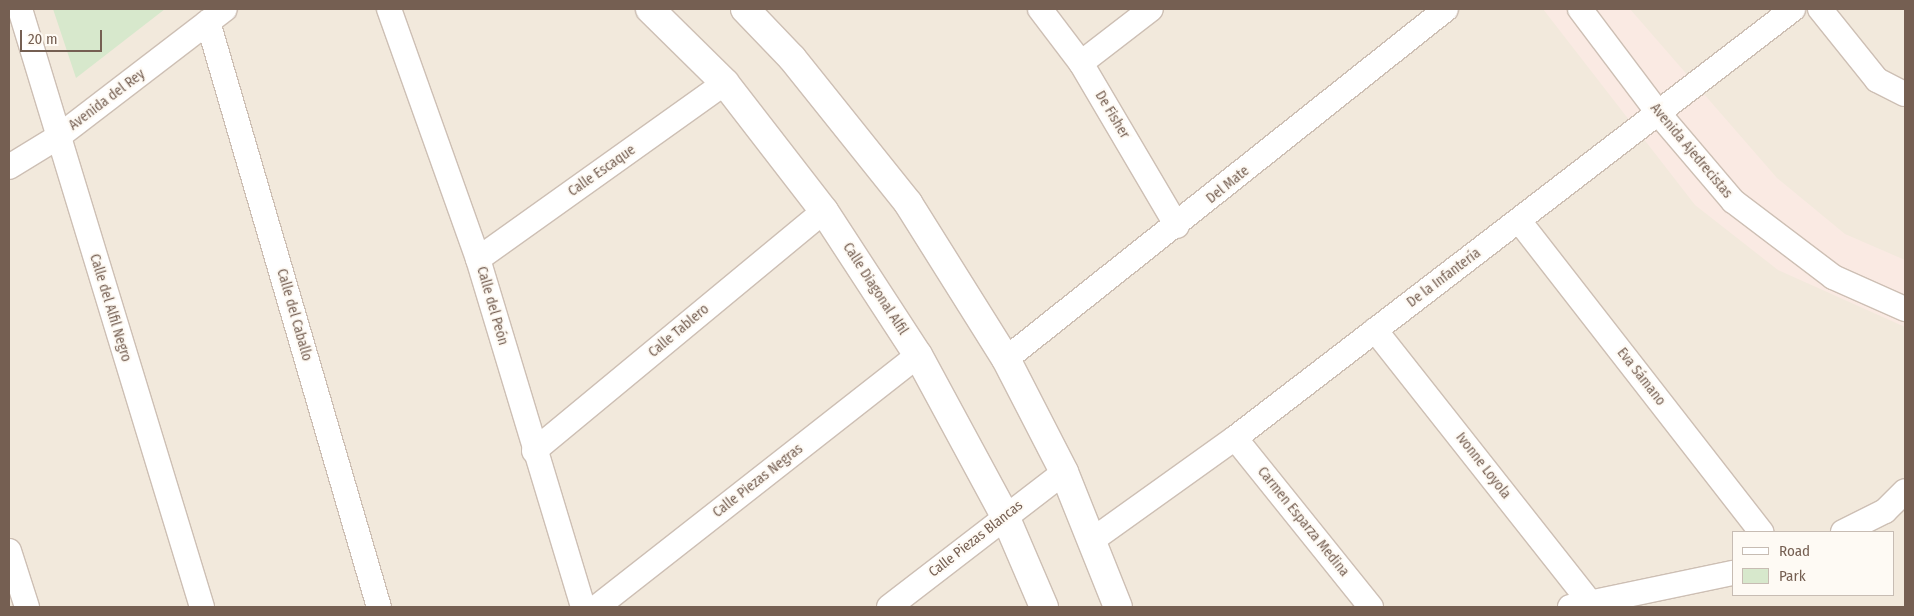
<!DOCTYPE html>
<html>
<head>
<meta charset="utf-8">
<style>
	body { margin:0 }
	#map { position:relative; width:1914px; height:616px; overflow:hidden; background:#fbf6ed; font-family:"Fira Sans Condensed",sans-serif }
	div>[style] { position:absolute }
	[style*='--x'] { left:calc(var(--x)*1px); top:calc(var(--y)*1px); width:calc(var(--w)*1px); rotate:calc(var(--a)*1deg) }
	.residential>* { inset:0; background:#f2e9dc }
	.commercial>* { inset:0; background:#faeae3 }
	.green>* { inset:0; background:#d7e8cc }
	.roads { filter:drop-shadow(1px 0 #cdbfb4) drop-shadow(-1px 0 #cdbfb4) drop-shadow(0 1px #cdbfb4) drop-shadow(0 -1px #cdbfb4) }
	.minor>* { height:24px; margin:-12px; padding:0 12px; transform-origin:12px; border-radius:12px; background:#fff }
	.tertiary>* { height:28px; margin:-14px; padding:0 14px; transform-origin:14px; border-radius:14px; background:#fff }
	span { translate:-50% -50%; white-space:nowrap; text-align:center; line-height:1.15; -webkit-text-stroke:4px #fefaf4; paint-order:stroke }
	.street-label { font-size:14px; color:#755f52 }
	.frame { position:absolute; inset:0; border:10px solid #755f52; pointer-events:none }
	.legend { position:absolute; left:1732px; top:531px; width:162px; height:65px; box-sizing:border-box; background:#fefaf4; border:1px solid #c7bcb3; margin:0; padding:6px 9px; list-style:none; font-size:15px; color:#755f52 }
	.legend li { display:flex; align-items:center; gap:10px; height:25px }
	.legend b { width:25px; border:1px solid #c7bcb3 }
	.scale { position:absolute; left:20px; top:30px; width:82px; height:22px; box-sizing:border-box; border:2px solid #755f52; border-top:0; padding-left:6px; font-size:15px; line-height:18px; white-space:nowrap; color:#755f52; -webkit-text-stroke:4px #fefaf4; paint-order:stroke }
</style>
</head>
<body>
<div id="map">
	<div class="residential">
		<i style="clip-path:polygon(evenodd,9px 9px,1905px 9px,1905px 607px,9px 607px,9px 9px,1733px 532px,1893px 532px,1893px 595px,1733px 595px,1733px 532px)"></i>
	</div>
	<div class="commercial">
		<i style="clip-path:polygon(1543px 9px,1630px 9px,1777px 178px,1845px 234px,1905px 260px,1905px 327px,1778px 270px,1695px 205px)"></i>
	</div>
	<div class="green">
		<i style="clip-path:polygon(53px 9px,165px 9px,76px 78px)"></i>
	</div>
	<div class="roads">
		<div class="minor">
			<i style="--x:20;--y:9;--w:625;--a:73.07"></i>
			<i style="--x:389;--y:9;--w:265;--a:70.4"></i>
			<i style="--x:478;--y:259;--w:363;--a:73.2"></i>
			<i style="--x:1040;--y:9;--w:68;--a:52.8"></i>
			<i style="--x:1081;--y:63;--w:189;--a:59.5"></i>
			<i style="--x:1580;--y:9;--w:131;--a:53"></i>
			<i style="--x:1659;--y:114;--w:114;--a:49.6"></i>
			<i style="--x:1733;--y:201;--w:126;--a:37.2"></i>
			<i style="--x:1833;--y:277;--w:79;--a:24"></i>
			<i style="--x:1820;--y:9;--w:91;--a:51.2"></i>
			<i style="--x:1877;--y:80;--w:31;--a:27"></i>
			<i style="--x:208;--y:22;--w:609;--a:73.71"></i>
			<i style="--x:1081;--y:63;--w:88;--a:-37.6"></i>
			<i style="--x:9;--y:167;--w:57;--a:-31.5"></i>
			<i style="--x:58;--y:137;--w:210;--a:-37.5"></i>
			<i style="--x:1520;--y:222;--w:393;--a:52.1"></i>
			<i style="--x:478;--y:259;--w:303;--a:-35.5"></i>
			<i style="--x:1375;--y:330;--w:347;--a:51.7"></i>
			<i style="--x:1006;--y:359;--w:562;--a:-38.5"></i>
			<i style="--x:1235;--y:438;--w:217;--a:51.2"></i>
			<i style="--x:534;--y:451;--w:376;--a:-39.6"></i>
			<i style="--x:1843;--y:532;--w:47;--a:-26.6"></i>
			<i style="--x:1885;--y:511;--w:28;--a:-45"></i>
			<i style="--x:1091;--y:541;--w:177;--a:-35.6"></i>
			<i style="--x:1235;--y:438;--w:704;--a:-37.55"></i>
			<i style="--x:9;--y:551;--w:59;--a:72.2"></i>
			<i style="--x:597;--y:607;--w:408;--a:-38.1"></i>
			<i style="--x:889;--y:607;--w:221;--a:-37.6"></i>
			<i style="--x:1570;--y:607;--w:167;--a:-11.8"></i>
		</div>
		<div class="tertiary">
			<i style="--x:650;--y:9;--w:105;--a:44.6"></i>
			<i style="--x:725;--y:83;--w:162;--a:52.3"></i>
			<i style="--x:824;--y:211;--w:172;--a:56.9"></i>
			<i style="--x:918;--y:355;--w:183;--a:61.6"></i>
			<i style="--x:1005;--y:516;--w:99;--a:66.8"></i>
			<i style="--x:745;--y:9;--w:68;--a:46.2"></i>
			<i style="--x:792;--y:58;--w:186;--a:51.3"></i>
			<i style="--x:908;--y:203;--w:184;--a:57.9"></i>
			<i style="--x:1006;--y:359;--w:127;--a:62.8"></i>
			<i style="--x:1064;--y:472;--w:145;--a:68.2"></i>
		</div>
	</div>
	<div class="street-label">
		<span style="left:107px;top:100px;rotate:-37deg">Avenida del Rey</span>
		<span style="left:1112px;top:115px;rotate:59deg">De Fisher</span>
		<span style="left:1691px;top:151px;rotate:50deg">Avenida Ajedrecistas</span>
		<span style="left:602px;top:171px;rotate:-35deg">Calle Escaque</span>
		<span style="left:1228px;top:185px;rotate:-39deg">Del Mate</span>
		<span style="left:1444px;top:278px;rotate:-37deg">De la Infantería</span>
		<span style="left:875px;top:289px;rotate:57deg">Calle Diagonal Alfil</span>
		<span style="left:492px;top:306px;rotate:74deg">Calle del Peón</span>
		<span style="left:110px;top:308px;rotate:73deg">Calle del Alfil Negro</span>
		<span style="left:294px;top:315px;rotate:74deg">Calle del Caballo</span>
		<span style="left:679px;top:331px;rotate:-40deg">Calle Tablero</span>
		<span style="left:1641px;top:377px;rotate:52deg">Eva Sámano</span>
		<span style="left:1483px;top:466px;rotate:52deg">Ivonne Loyola</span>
		<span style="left:758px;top:481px;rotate:-38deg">Calle Piezas Negras</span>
		<span style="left:1303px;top:522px;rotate:51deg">Carmen Esparza Medina</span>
		<span style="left:976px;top:539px;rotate:-38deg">Calle Piezas Blancas</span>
	</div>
	<div class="frame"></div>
	<ul class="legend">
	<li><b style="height:6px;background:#fff"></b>Road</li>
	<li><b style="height:14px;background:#d7e8cc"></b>Park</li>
	</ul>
	<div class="scale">20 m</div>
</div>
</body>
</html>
